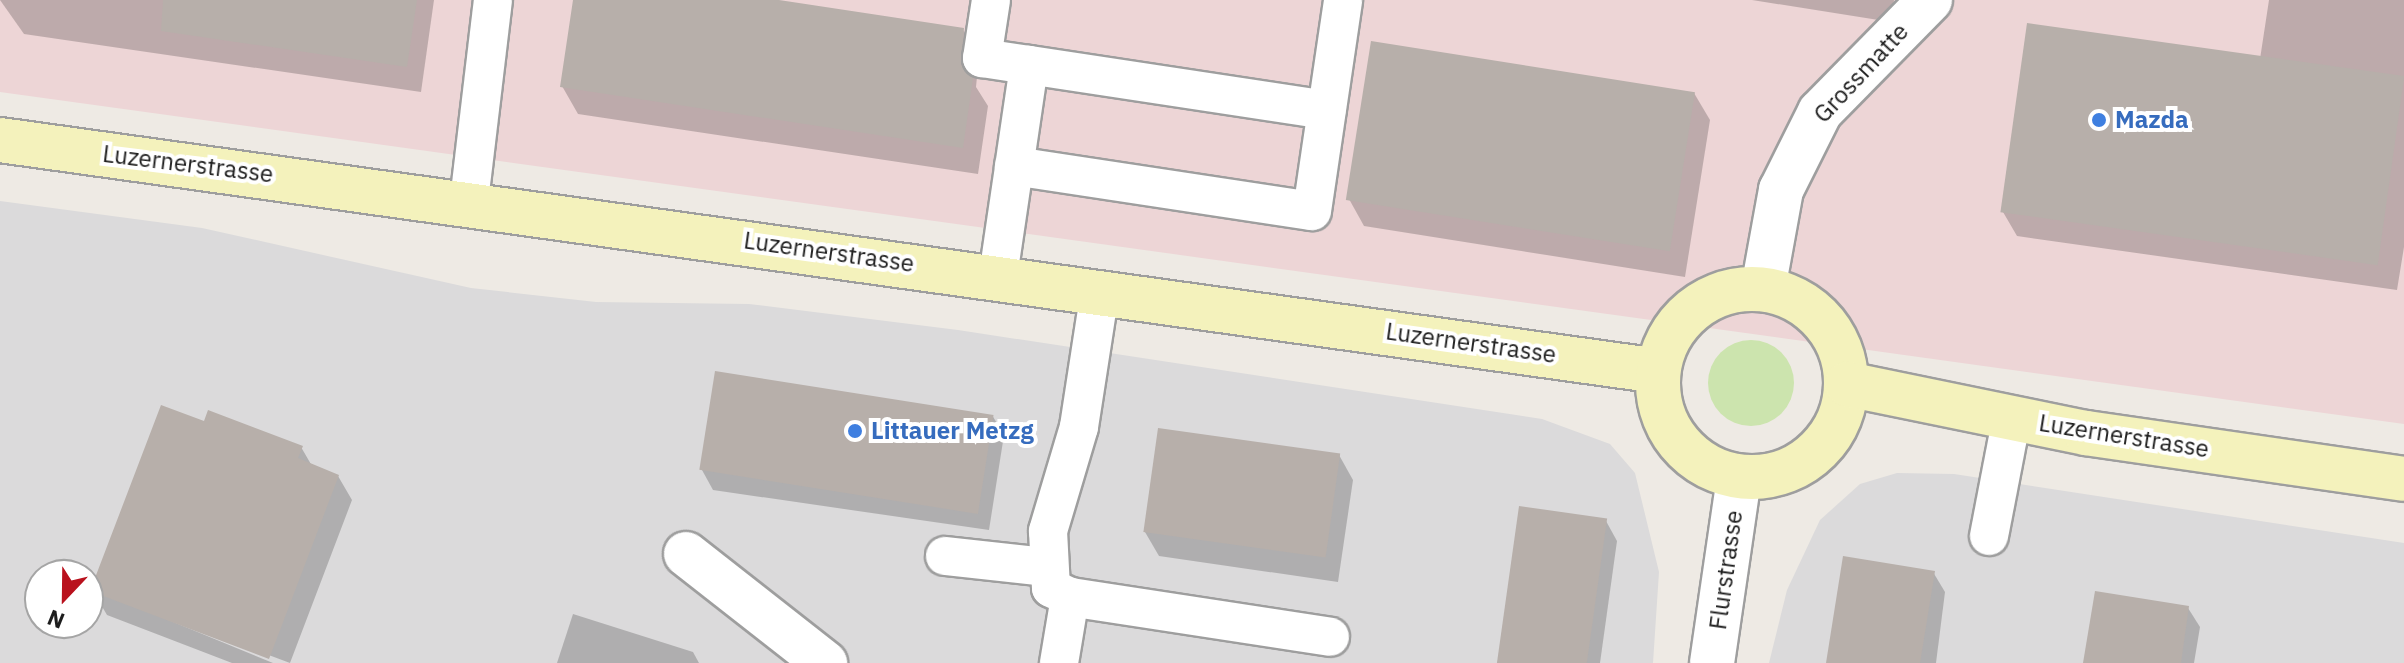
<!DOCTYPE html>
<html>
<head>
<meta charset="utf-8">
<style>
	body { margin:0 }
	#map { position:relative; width:2404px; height:663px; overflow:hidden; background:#eeeae4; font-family:"IBM Plex Sans",sans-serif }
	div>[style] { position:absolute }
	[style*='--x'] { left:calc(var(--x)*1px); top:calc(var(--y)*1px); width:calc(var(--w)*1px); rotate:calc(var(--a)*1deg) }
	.residential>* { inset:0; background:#dbdadb }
	.commercial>* { inset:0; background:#edd5d6 }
	.grass>* { inset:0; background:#cce4ae }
	.round { border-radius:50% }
	.shadow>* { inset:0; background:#0003 }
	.building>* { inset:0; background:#b7afaa; transform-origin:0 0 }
	.roads { filter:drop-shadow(2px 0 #9e9e9e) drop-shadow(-2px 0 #9e9e9e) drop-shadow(0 2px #9e9e9e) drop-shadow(0 -2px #9e9e9e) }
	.service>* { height:38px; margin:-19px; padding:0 19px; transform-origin:19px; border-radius:19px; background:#fff }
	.minor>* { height:44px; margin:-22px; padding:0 22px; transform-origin:22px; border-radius:22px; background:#fff }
	.tertiary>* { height:44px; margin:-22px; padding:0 22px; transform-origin:22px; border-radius:22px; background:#fff }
	.secondary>* { height:44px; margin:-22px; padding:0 22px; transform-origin:22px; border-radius:22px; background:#f4f2bc }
	.secondary>.ring { margin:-22px; padding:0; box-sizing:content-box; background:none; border:44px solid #f4f2bc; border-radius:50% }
	.dots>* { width:22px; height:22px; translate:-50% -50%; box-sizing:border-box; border:4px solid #fff; border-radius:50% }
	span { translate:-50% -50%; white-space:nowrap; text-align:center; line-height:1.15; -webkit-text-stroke:8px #fff; paint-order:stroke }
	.street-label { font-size:24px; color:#1d1d1d }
	.shop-label { font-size:24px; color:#366cbe; font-weight:700 }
	.left { translate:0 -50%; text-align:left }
	.north { position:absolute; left:24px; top:559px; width:80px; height:80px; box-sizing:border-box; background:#fff; border:2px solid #a5a5a5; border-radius:50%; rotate:202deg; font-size:22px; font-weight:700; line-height:32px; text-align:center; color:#1d1d1d }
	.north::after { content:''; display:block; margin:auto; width:28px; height:36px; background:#b9111d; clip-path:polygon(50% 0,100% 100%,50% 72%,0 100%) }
</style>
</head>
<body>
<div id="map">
	<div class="residential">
		<i style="clip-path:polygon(evenodd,0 201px,202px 228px,471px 288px,596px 302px,749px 304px,958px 330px,1542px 419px,1610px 444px,1635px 473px,1659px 572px,1653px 663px,0 663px,0 201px,40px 575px,88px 575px,88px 623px,40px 623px,40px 575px)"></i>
		<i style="clip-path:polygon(1897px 473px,1954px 474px,2404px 543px,2404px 663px,1769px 663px,1787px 590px,1820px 520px,1860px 484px)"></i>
	</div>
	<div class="commercial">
		<i style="clip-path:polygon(0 0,2404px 0,2404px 424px,0 92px)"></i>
	</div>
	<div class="grass">
		<i class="round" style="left:1708px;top:340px;width:86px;height:86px"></i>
	</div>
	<div class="shadow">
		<i style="clip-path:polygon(0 0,434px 0,421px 92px,24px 34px)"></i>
		<i style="clip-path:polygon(575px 0,765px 0,963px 30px,979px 57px,976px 87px,988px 106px,978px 174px,578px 114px,562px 86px)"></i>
		<i style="clip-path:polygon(1752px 0,1894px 0,1891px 22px)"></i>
		<i style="clip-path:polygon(2269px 0,2404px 0,2404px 247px,2397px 290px,2017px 236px,2003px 212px,2260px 59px)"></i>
		<i style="clip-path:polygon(1694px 93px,1710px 120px,1685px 277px,1364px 226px,1349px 199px)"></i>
		<i style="clip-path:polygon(992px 415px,1004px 435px,989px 530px,713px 490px,702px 470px)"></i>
		<i style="clip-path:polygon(205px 424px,301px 447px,312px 466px,338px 476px,352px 500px,290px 663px,110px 596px,273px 663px,232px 663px,107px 615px,93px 591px)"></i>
		<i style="clip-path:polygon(1339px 455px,1353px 480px,1338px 582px,1159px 556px,1145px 532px)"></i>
		<i style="clip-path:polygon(1606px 521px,1617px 541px,1600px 663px,1498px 663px)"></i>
		<i style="clip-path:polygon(1933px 572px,1945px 592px,1936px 663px,1831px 663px)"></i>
		<i style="clip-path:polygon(2188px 608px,2200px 627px,2194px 663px,2085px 663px)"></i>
		<i style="clip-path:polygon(573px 614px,693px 652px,699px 663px,557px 663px)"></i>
	</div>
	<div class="building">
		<i style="clip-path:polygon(163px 0,417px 0,407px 67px,161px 31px)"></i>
		<i style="clip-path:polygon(573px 0,779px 0,964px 28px,961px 65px,973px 78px,963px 148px,560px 87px)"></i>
		<i style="left:2027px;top:23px;width:381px;height:191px;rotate:8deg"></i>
		<i style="left:1371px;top:41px;width:328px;height:161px;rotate:9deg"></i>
		<i style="left:715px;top:371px;width:282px;height:100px;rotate:9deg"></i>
		<i style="clip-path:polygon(161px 405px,204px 421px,208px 410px,303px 446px,298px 458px,339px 475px,269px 659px,90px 591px)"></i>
		<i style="left:1158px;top:428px;width:184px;height:105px;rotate:8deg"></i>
		<i style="left:1519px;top:506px;width:89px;height:159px;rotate:8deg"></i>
		<i style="clip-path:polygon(1843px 556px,1935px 571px,1920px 663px,1826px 663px)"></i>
		<i style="clip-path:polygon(2095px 591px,2189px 606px,2181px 663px,2083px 663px)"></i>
	</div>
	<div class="roads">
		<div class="service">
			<i style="--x:991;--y:0;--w:59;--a:98.8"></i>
			<i style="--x:982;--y:58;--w:48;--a:8.5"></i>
			<i style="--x:1014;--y:166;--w:301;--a:8.6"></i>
			<i style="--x:1312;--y:211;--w:213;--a:-81.6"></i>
			<i style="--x:469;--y:201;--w:202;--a:-83.2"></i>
			<i style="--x:998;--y:276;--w:213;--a:-81.6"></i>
			<i style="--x:1029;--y:65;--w:301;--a:8.6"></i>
			<i style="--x:1100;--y:291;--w:138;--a:98.8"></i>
			<i style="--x:1079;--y:427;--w:109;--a:106.6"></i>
			<i style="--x:1048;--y:531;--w:57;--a:87"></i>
			<i style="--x:1051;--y:588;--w:21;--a:25"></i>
			<i style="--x:1070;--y:597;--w:263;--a:8.7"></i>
			<i style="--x:1989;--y:536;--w:121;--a:-79.1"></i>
			<i style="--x:945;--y:556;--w:102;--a:6.2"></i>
			<i style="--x:1059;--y:663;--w:67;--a:-80.5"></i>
		</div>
		<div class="minor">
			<i style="--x:1763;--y:289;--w:101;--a:-79.7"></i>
			<i style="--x:1781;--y:190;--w:87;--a:-63.4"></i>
			<i style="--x:1820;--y:112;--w:157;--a:-45.5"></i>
			<i style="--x:686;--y:554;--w:177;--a:38.1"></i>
		</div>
		<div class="tertiary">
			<i style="--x:1712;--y:663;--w:188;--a:-81.7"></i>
		</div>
		<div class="secondary">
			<i style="--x:0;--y:140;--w:1674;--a:7.93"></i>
			<i class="ring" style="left:1658px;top:289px;width:144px;height:144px"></i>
			<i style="--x:1847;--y:384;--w:244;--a:11.6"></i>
			<i style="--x:2086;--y:433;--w:321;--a:8.2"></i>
		</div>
	</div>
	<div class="dots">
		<i style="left:2099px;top:120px;background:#3f7fe0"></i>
		<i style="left:855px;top:431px;background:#3f7fe0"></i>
	</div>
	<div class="street-label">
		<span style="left:1861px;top:73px;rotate:-47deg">Grossmatte</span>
		<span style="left:188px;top:164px;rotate:7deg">Luzernerstrasse</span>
		<span style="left:829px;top:252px;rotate:8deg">Luzernerstrasse</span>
		<span style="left:1471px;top:343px;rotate:8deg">Luzernerstrasse</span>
		<span style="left:2124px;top:436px;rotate:9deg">Luzernerstrasse</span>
		<span style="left:1726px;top:570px;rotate:-82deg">Flurstrasse</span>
	</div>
	<div class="shop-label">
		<span class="left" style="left:2115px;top:120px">Mazda</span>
		<span class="left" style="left:871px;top:431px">Littauer Metzg</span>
	</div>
	<div class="north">N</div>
</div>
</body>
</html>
